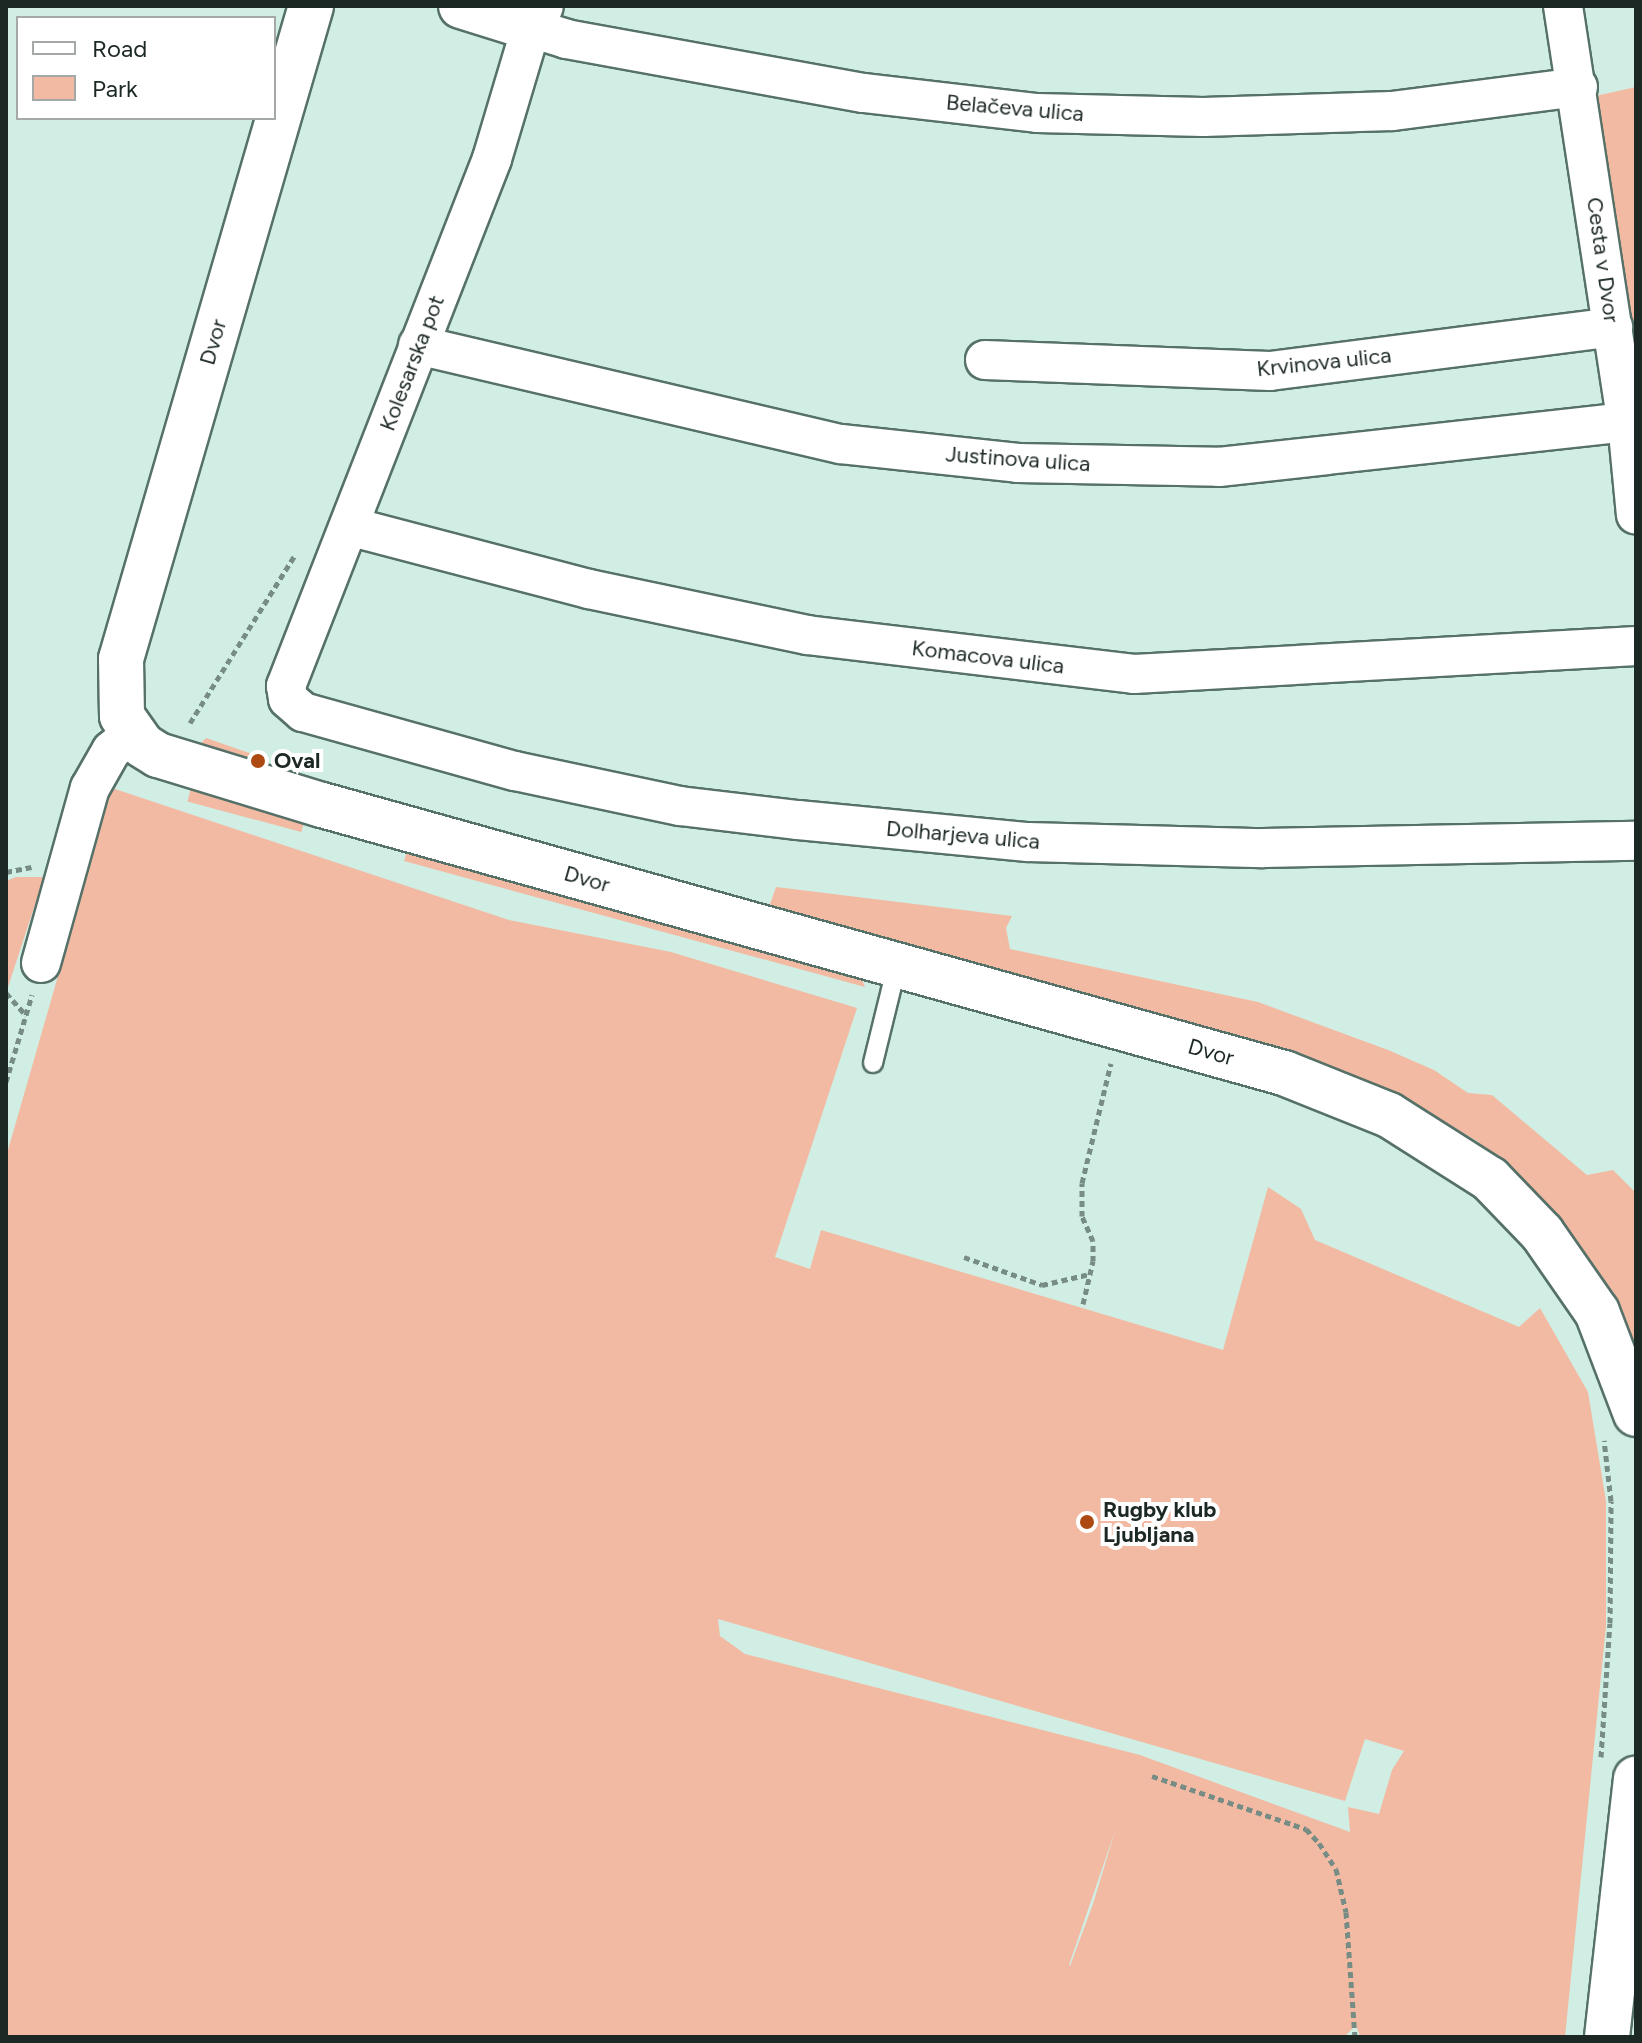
<!DOCTYPE html>
<html>
<head>
<meta charset="utf-8">
<style>
	body { margin:0 }
	#map { position:relative; width:1642px; height:2043px; overflow:hidden; background:#d0eee4; font-family:Figtree,sans-serif }
	div>[style] { position:absolute }
	[style*='--x'] { left:calc(var(--x)*1px); top:calc(var(--y)*1px); width:calc(var(--w)*1px); rotate:calc(var(--a)*1deg) }
	.green>* { inset:0; background:#f2baa2; transform-origin:0 0 }
	.path>* { height:5px; margin-top:-2.5px; transform-origin:0; background:repeating-linear-gradient(90deg,#778c85 0 6px,transparent 0 10px) }
	.roads { filter:drop-shadow(2px 0 #567168) drop-shadow(-2px 0 #567168) drop-shadow(0 2px #567168) drop-shadow(0 -2px #567168) }
	.lane>* { height:18px; margin:-9px; padding:0 9px; transform-origin:9px; border-radius:9px; background:#fff }
	.street>* { height:38px; margin:-19px; padding:0 19px; transform-origin:19px; border-radius:19px; background:#fff }
	.secondary>* { height:44px; margin:-22px; padding:0 22px; transform-origin:22px; border-radius:22px; background:#fff }
	.dots>* { width:22px; height:22px; translate:-50% -50%; box-sizing:border-box; border:4px solid #fff; border-radius:50% }
	span { translate:-50% -50%; white-space:nowrap; text-align:center; line-height:1.15; -webkit-text-stroke:8px #fff; paint-order:stroke }
	.street-label { font-size:22px; color:#1c2824 }
	.poi-label { font-size:22px; color:#1c2824; font-weight:700 }
	.left { translate:0 -50%; text-align:left }
	.frame { position:absolute; inset:0; border:8px solid #1c2824; pointer-events:none }
	.legend { position:absolute; left:16px; top:16px; width:260px; height:104px; box-sizing:border-box; background:#fff; border:2px solid #a4a9a7; margin:0; padding:10px 14px; list-style:none; font-size:24px; color:#1c2824 }
	.legend li { display:flex; align-items:center; gap:16px; height:40px }
	.legend b { width:40px; border:2px solid #a4a9a7 }
</style>
</head>
<body>
<div id="map">
	<div class="green">
		<i style="clip-path:polygon(1636px 87px,1636px 412px,1591px 97px)"></i>
		<i style="clip-path:polygon(206px 738px,255px 755px,252px 764px,196px 748px)"></i>
		<i style="clip-path:polygon(evenodd,112px 788px,509px 920px,671px 952px,857px 1008px,775px 1257px,810px 1269px,821px 1230px,1223px 1350px,1268px 1187px,1301px 1209px,1315px 1240px,1519px 1327px,1540px 1308px,1588px 1392px,1606px 1501px,1606px 1626px,1565px 2037px,1360px 2037px,1356px 2025px,1344px 2037px,6px 2037px,6px 1157px,112px 788px,718px 1619px,1345px 1801px,1365px 1739px,1404px 1751px,1392px 1770px,1379px 1814px,1348px 1807px,1350px 1832px,1140px 1755px,745px 1654px,720px 1636px,718px 1619px,112px 788px,1115px 1831px,1093px 1904px,1070px 1966px,1069px 1965px,1115px 1831px)"></i>
		<i style="left:191px;top:788px;width:118px;height:14px;rotate:15deg"></i>
		<i style="clip-path:polygon(408px 848px,860px 974px,865px 987px,404px 861px)"></i>
		<i style="clip-path:polygon(16px 877px,44px 877px,8px 987px,6px 881px)"></i>
		<i style="clip-path:polygon(776px 887px,1012px 916px,1006px 928px,1010px 949px,1258px 1002px,1388px 1050px,1434px 1070px,1468px 1093px,1492px 1095px,1587px 1175px,1613px 1170px,1636px 1193px,1636px 1346px,1603px 1281px,1569px 1230px,1528px 1186px,1477px 1141px,1394px 1094px,1185px 1021px,769px 907px)"></i>
	</div>
	<div class="path">
		<i style="--x:190;--y:723;--w:198;--a:-58"></i>
		<i style="--x:6;--y:872;--w:26;--a:-11"></i>
		<i style="--x:6;--y:993;--w:30;--a:48"></i>
		<i style="--x:6;--y:1082;--w:91;--a:-73.4"></i>
		<i style="--x:964;--y:1257;--w:83;--a:19.7"></i>
		<i style="--x:1042;--y:1285;--w:49;--a:-12.9"></i>
		<i style="--x:1083;--y:1304;--w:44;--a:-76.9"></i>
		<i style="--x:1093;--y:1261;--w:20;--a:-90"></i>
		<i style="--x:1093;--y:1241;--w:27;--a:-114"></i>
		<i style="--x:1082;--y:1216;--w:33;--a:-90"></i>
		<i style="--x:1082;--y:1183;--w:123;--a:-76.4"></i>
		<i style="--x:1601;--y:1757;--w:134;--a:-86.2"></i>
		<i style="--x:1610;--y:1623;--w:122;--a:-89.5"></i>
		<i style="--x:1611;--y:1501;--w:61;--a:-96.5"></i>
		<i style="--x:1152;--y:1776;--w:163;--a:19"></i>
		<i style="--x:1306;--y:1829;--w:19;--a:47"></i>
		<i style="--x:1319;--y:1843;--w:31;--a:57"></i>
		<i style="--x:1336;--y:1869;--w:44;--a:76.9"></i>
		<i style="--x:1346;--y:1912;--w:125;--a:85.9"></i>
	</div>
	<div class="roads">
		<div class="lane">
			<i style="--x:873;--y:1063;--w:101;--a:-76.2"></i>
		</div>
		<div class="street">
			<i style="--x:1563;--y:6;--w:421;--a:81.3"></i>
			<i style="--x:1627;--y:422;--w:93;--a:84.5"></i>
			<i style="--x:1578;--y:87;--w:188;--a:172.6"></i>
			<i style="--x:1392;--y:111;--w:189;--a:178.2"></i>
			<i style="--x:1203;--y:117;--w:166;--a:-178.6"></i>
			<i style="--x:1037;--y:113;--w:175;--a:-173.4"></i>
			<i style="--x:863;--y:93;--w:301;--a:-169.7"></i>
			<i style="--x:567;--y:39;--w:38;--a:-163"></i>
			<i style="--x:531;--y:28;--w:137;--a:106.6"></i>
			<i style="--x:492;--y:159;--w:566;--a:111.35"></i>
			<i style="--x:286;--y:686;--w:13;--a:81"></i>
			<i style="--x:288;--y:699;--w:20;--a:41"></i>
			<i style="--x:303;--y:712;--w:220;--a:15.6"></i>
			<i style="--x:515;--y:771;--w:169;--a:12"></i>
			<i style="--x:680;--y:806;--w:119;--a:6.8"></i>
			<i style="--x:798;--y:820;--w:231;--a:5.5"></i>
			<i style="--x:1028;--y:842;--w:235;--a:1.5"></i>
			<i style="--x:1263;--y:848;--w:373;--a:-1.1"></i>
			<i style="--x:418;--y:345;--w:434;--a:13.2"></i>
			<i style="--x:841;--y:444;--w:178;--a:6.1"></i>
			<i style="--x:1018;--y:463;--w:201;--a:1.1"></i>
			<i style="--x:1219;--y:467;--w:410;--a:-6.3"></i>
			<i style="--x:985;--y:360;--w:285;--a:2.2"></i>
			<i style="--x:1270;--y:371;--w:346;--a:-7.3"></i>
			<i style="--x:352;--y:527;--w:245;--a:14.7"></i>
			<i style="--x:589;--y:589;--w:223;--a:11.9"></i>
			<i style="--x:807;--y:635;--w:329;--a:6.8"></i>
			<i style="--x:1134;--y:674;--w:503;--a:-3.19"></i>
			<i style="--x:41;--y:963;--w:182;--a:-74.4"></i>
			<i style="--x:90;--y:788;--w:43;--a:-60.4"></i>
			<i style="--x:111;--y:751;--w:28;--a:-41"></i>
		</div>
		<div class="secondary">
			<i style="--x:311;--y:6;--w:680;--a:106.22"></i>
			<i style="--x:121;--y:659;--w:57;--a:89"></i>
			<i style="--x:122;--y:716;--w:35;--a:55"></i>
			<i style="--x:142;--y:745;--w:19;--a:32"></i>
			<i style="--x:158;--y:755;--w:171;--a:17"></i>
			<i style="--x:322;--y:805;--w:999;--a:15.57"></i>
			<i style="--x:1284;--y:1073;--w:113;--a:21.8"></i>
			<i style="--x:1389;--y:1115;--w:120;--a:32.4"></i>
			<i style="--x:1490;--y:1179;--w:75;--a:46.1"></i>
			<i style="--x:1542;--y:1233;--w:96;--a:55.2"></i>
			<i style="--x:1597;--y:1312;--w:109;--a:69.1"></i>
			<i style="--x:461;--y:6;--w:73;--a:17.4"></i>
			<i style="--x:531;--y:28;--w:24;--a:-66"></i>
			<i style="--x:1607;--y:2037;--w:260;--a:-83.6"></i>
		</div>
	</div>
	<div class="dots">
		<i style="left:258px;top:761px;background:#ad4913"></i>
		<i style="left:1087px;top:1522px;background:#ad4913"></i>
	</div>
	<div class="street-label">
		<span style="left:1015px;top:108px;rotate:5deg">Belačeva ulica</span>
		<span style="left:1603px;top:260px;rotate:82deg">Cesta v Dvor</span>
		<span style="left:213px;top:342px;rotate:-74deg">Dvor</span>
		<span style="left:1324px;top:362px;rotate:-6deg">Krvinova ulica</span>
		<span style="left:412px;top:363px;rotate:-69deg">Kolesarska pot</span>
		<span style="left:1018px;top:459px;rotate:4deg">Justinova ulica</span>
		<span style="left:988px;top:657px;rotate:7deg">Komacova ulica</span>
		<span style="left:963px;top:835px;rotate:5deg">Dolharjeva ulica</span>
		<span style="left:587px;top:879px;rotate:16deg">Dvor</span>
		<span style="left:1211px;top:1052px;rotate:16deg">Dvor</span>
	</div>
	<div class="poi-label">
		<span class="left" style="left:274px;top:761px">Oval</span>
		<span class="left" style="left:1103px;top:1522px">Rugby klub<br>Ljubljana</span>
	</div>
	<div class="frame"></div>
	<ul class="legend">
	<li><b style="height:10px;background:#fff"></b>Road</li>
	<li><b style="height:22px;background:#f2baa2"></b>Park</li>
	</ul>
</div>
</body>
</html>
